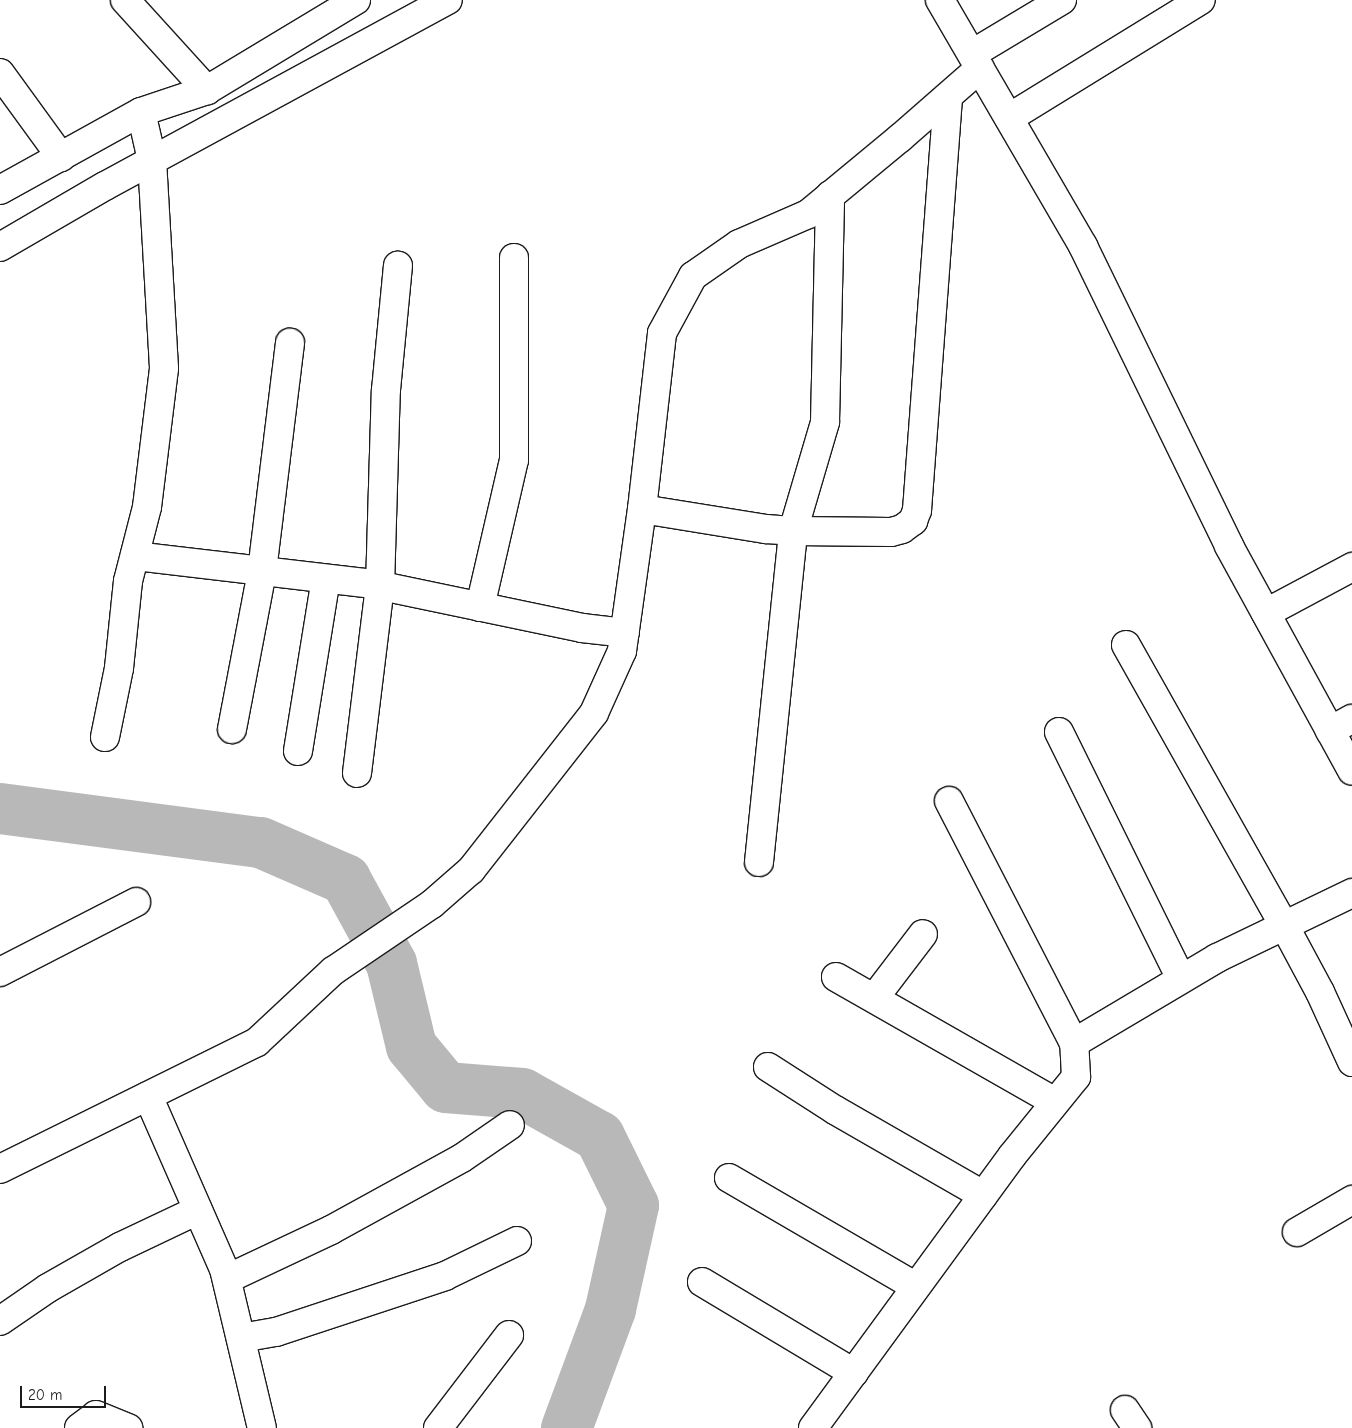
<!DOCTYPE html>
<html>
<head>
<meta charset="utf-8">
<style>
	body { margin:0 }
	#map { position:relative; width:1352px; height:1428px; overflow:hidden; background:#fff; font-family:"Comic Neue",sans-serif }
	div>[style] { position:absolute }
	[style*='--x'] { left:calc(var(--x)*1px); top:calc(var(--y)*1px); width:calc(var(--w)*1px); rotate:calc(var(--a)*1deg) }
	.river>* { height:51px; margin:-25.5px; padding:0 25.5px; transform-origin:25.5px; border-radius:25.5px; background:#b8b8b8 }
	.roads { filter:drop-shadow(1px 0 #1c1c1c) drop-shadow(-1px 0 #1c1c1c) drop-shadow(0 1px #1c1c1c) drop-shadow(0 -1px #1c1c1c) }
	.minor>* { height:28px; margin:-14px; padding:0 14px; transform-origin:14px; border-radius:14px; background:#fff }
	.tertiary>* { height:28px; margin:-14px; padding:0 14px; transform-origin:14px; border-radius:14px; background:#fff }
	span { translate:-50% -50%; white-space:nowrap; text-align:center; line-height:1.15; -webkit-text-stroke:4px #fff; paint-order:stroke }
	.scale { position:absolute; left:20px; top:1386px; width:86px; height:22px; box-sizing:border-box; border:2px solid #1c1c1c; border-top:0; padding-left:6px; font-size:15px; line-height:18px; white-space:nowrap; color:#1c1c1c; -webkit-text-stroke:4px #fff; paint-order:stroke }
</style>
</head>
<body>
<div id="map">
	<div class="river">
		<i style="--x:0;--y:808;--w:262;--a:7.5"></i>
		<i style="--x:260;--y:842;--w:93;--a:23.5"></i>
		<i style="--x:345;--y:879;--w:96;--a:61.3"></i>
		<i style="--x:391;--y:963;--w:85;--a:76.5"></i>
		<i style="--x:411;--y:1046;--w:53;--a:50.3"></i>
		<i style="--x:445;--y:1087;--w:77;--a:4.5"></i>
		<i style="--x:522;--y:1093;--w:88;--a:29.2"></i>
		<i style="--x:599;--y:1136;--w:77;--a:63.8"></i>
		<i style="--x:633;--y:1205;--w:107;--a:102.5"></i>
		<i style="--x:610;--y:1309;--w:127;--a:110.3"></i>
	</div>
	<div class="roads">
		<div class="minor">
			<i style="--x:125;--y:0;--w:122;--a:47.7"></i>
			<i style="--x:972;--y:54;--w:105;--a:-31"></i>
			<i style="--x:1009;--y:118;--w:225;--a:-31.6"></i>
			<i style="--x:642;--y:509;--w:126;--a:9.2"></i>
			<i style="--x:766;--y:529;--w:27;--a:4"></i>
			<i style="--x:793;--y:531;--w:114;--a:-73.6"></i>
			<i style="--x:825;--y:422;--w:227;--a:-88.7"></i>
			<i style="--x:135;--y:556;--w:239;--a:6.7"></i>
			<i style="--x:372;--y:584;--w:215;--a:11.8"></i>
			<i style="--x:582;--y:628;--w:43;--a:6.6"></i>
			<i style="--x:480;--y:607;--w:151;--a:-77"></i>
			<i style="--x:514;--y:460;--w:202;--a:-90"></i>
			<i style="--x:1266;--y:613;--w:98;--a:-28.1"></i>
			<i style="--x:1126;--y:645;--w:322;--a:60.6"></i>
			<i style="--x:1284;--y:925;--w:76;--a:61.8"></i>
			<i style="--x:1320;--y:992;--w:77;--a:65.4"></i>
			<i style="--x:232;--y:729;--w:161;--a:-79.2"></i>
			<i style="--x:262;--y:571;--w:230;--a:-83"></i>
			<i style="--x:1330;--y:731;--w:25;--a:-29"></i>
			<i style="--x:1059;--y:732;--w:275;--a:63.7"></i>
			<i style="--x:105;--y:737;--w:70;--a:-78.5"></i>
			<i style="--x:119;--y:668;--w:87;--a:-84.1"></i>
			<i style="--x:128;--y:581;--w:76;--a:-75.6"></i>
			<i style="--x:147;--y:507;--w:140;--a:-83"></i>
			<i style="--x:164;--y:368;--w:208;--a:-93.3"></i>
			<i style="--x:152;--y:160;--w:49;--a:-102.9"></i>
			<i style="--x:298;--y:751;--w:174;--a:-80.8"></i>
			<i style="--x:357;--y:773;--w:187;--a:-83"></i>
			<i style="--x:380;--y:587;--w:197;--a:-88.3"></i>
			<i style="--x:386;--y:390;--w:125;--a:-84.5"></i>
			<i style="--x:949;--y:801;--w:272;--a:62.7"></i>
			<i style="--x:1074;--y:1043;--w:166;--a:-30.7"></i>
			<i style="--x:1217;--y:958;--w:150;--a:-25.7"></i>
			<i style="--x:759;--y:862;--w:333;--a:-84.1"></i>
			<i style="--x:793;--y:531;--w:98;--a:0.6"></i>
			<i style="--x:891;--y:532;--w:11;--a:-15"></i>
			<i style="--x:902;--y:529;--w:14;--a:-36"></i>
			<i style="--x:913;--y:521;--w:12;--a:-70"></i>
			<i style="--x:917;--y:510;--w:414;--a:-85.7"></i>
			<i style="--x:0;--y:972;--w:153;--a:-27.2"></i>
			<i style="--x:836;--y:977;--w:252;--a:29.7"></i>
			<i style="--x:875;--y:997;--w:79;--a:-52.7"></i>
			<i style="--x:768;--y:1067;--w:80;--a:32.7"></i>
			<i style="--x:835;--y:1110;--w:171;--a:29.9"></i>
			<i style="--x:148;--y:1096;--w:189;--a:66.3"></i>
			<i style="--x:224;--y:1269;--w:163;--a:76.6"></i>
			<i style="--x:729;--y:1178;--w:216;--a:30.2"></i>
			<i style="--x:1297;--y:1232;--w:64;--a:-30.2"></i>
			<i style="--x:227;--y:1279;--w:115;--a:-25.2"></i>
			<i style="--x:331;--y:1230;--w:149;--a:-28.8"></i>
			<i style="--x:462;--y:1158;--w:58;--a:-34.5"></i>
			<i style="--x:702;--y:1282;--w:177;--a:30.9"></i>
			<i style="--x:0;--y:1321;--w:58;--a:-34.5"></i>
			<i style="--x:48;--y:1288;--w:83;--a:-29.7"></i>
			<i style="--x:120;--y:1247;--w:86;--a:-25.4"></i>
			<i style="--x:241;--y:1338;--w:36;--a:-10"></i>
			<i style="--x:276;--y:1332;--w:178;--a:-18.3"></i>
			<i style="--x:445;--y:1276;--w:80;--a:-25.9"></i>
			<i style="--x:1125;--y:1410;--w:22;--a:56"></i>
			<i style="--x:79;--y:1428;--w:21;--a:-37"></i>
			<i style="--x:96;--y:1415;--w:35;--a:22"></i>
			<i style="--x:438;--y:1428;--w:117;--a:-52.6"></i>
			<i style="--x:813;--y:1428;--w:337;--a:-53.8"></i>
			<i style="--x:1012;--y:1156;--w:102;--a:-51"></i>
			<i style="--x:1076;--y:1077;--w:34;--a:-93"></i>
		</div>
		<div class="tertiary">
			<i style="--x:940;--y:0;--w:285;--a:59.8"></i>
			<i style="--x:1083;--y:246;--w:334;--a:64"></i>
			<i style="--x:1229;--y:546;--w:256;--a:61.3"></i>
			<i style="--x:0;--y:73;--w:104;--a:54"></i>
			<i style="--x:0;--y:190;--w:161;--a:-29"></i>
			<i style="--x:141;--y:112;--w:70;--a:-18.4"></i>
			<i style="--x:207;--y:90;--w:174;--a:-31.1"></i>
			<i style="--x:0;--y:247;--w:121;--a:-30.2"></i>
			<i style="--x:105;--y:186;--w:390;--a:-28.5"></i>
			<i style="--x:0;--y:1169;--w:287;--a:-26.3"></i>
			<i style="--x:257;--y:1042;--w:104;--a:-43.1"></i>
			<i style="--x:333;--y:971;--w:120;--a:-34.1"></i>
			<i style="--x:432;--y:904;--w:52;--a:-41.1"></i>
			<i style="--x:471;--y:870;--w:199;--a:-51.9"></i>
			<i style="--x:594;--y:713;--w:68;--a:-65.7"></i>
			<i style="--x:622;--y:651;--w:143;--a:-82"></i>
			<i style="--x:642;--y:509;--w:177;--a:-83.5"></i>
			<i style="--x:662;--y:333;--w:65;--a:-61.5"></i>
			<i style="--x:693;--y:276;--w:56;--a:-34.8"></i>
			<i style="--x:739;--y:244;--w:75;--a:-23.5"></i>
			<i style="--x:808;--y:214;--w:119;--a:-39.6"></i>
			<i style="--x:900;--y:138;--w:106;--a:-41.2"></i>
		</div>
	</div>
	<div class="scale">20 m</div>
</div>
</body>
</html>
